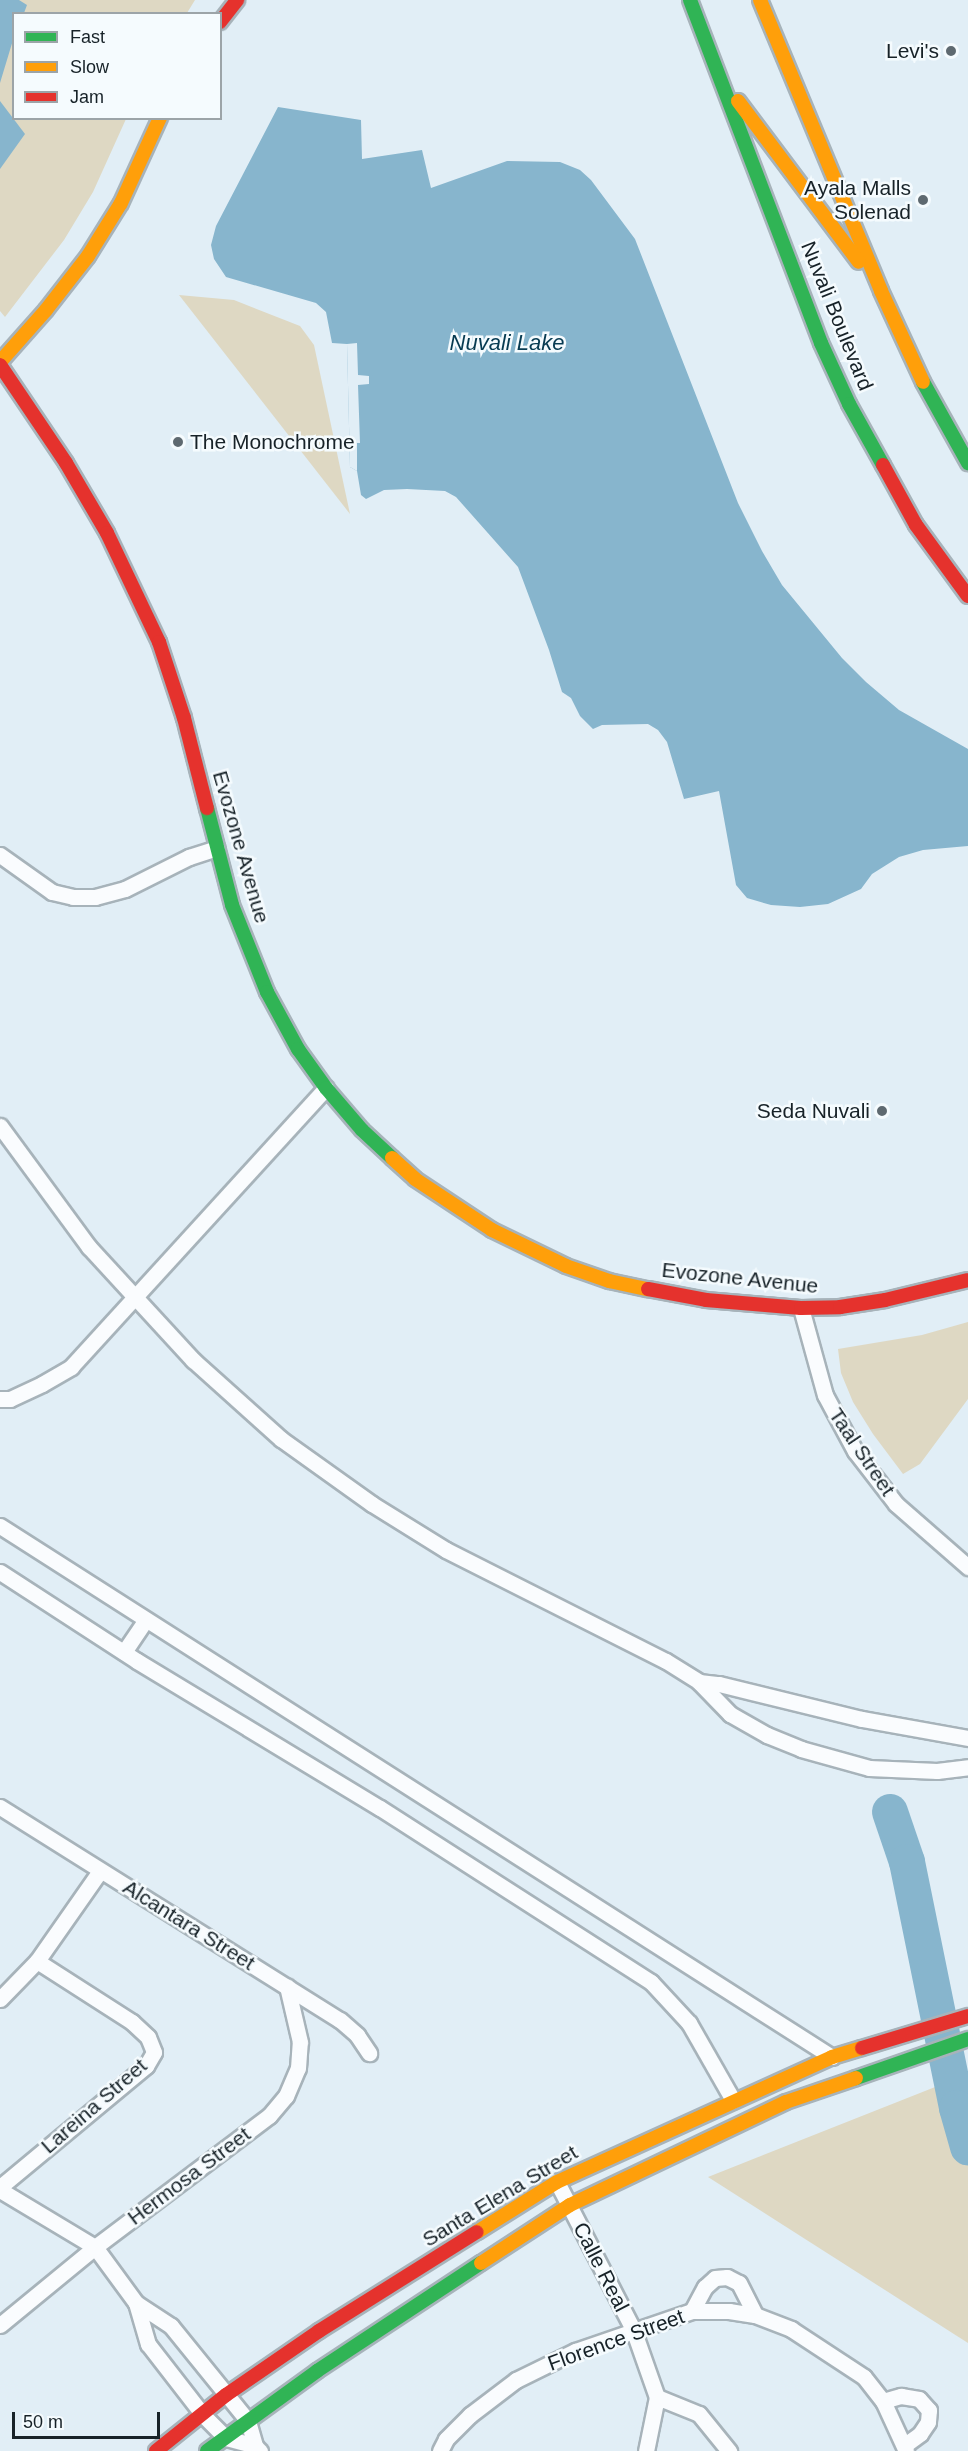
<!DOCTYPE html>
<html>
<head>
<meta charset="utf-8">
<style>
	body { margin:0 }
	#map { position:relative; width:968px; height:2451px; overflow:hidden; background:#e1eef6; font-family:Helvetica,sans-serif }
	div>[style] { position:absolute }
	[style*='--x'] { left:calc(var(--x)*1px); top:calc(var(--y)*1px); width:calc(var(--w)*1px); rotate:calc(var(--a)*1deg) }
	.green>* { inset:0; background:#ded8c3 }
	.water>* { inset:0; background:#87b5cd }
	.pier>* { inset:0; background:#e1eef6 }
	.river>* { height:36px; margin:-18px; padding:0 18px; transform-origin:18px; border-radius:18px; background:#87b5cd }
	.roads { filter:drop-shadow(2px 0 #a7b3ba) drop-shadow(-2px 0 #a7b3ba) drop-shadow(0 2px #a7b3ba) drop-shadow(0 -2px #a7b3ba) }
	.street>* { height:15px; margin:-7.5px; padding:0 7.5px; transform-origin:7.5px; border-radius:7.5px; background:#fafcfe }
	.fast>* { height:14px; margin:-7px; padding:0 7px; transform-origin:7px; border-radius:7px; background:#30b455 }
	.slow>* { height:14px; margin:-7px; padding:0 7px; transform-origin:7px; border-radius:7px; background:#ff9f0a }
	.jam>* { height:14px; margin:-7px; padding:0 7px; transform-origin:7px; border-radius:7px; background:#e5322d }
	.dots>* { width:16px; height:16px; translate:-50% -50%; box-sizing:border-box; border:3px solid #f5fbfe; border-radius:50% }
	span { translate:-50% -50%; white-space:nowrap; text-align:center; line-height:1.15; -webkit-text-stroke:5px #f5fbfe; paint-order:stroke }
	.poi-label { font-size:21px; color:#172228 }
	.right { translate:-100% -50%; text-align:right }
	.left { translate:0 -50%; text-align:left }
	.street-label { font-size:21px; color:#172228 }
	.water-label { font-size:22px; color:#073b52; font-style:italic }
	.legend { position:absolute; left:12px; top:12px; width:210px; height:108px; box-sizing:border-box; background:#f5fbfe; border:2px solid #9ca4a8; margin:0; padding:8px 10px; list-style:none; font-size:18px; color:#172228 }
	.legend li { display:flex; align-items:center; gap:12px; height:30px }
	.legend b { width:30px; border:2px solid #9ca4a8 }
	.scale { position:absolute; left:12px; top:2412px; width:148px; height:27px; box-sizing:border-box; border:3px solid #172228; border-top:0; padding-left:8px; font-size:18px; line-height:21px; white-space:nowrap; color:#172228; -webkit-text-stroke:4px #f5fbfe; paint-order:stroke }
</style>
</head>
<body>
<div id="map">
	<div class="green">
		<i style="clip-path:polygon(0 0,195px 0,187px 13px,14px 14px,14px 118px,126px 119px,93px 192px,64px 240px,5px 317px,0 311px)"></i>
		<i style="clip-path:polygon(179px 295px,234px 300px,300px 326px,314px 345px,350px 514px)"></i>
		<i style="clip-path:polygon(968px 1322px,968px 1399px,920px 1464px,903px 1474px,873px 1434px,853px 1402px,841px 1373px,838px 1349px,922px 1335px)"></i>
		<i style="clip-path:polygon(968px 2074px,968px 2343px,708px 2177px)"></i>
	</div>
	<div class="water">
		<i style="clip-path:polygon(0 0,19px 0,27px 5px,24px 13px,14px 14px,13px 40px,0 83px)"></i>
		<i style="clip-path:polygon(0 101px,25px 134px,0 169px)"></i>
		<i style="clip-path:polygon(278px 107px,361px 120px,362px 159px,422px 150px,431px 188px,507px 161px,560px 162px,580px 170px,591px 180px,635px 239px,738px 503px,762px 551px,782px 585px,842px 658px,866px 682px,899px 710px,968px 749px,968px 846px,923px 850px,899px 857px,872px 874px,861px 889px,828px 904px,800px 907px,771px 905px,747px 898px,736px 885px,719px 791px,684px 799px,667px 742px,658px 730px,648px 724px,602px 725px,593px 729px,580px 716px,571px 698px,562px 692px,549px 650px,518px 567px,456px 497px,445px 491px,407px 489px,384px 490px,366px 499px,361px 495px,357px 471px,350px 467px,347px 344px,332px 343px,326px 312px,316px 303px,226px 277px,214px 259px,211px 245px,216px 226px)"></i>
	</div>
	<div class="pier">
		<i style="clip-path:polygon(357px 343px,358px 375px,369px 376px,369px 384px,358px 385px,360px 443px,357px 443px,357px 471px,350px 467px,347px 344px)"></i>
	</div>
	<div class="river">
		<i style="--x:890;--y:1812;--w:53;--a:71.2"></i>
		<i style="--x:907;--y:1862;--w:251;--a:78.5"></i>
		<i style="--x:957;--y:2108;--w:41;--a:74.2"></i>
	</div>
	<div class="roads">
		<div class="street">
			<i style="--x:0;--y:855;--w:64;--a:35.4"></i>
			<i style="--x:52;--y:892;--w:22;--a:13"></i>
			<i style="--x:73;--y:897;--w:22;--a:0"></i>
			<i style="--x:95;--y:897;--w:31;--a:-15"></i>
			<i style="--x:125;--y:889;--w:72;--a:-26.6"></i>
			<i style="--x:189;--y:857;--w:29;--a:-18"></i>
			<i style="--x:0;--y:1126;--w:150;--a:53.7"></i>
			<i style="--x:89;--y:1247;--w:154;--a:47.4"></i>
			<i style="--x:193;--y:1360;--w:118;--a:41.9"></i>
			<i style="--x:281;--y:1439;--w:112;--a:35.5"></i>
			<i style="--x:372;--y:1504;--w:87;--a:31.9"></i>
			<i style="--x:446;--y:1550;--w:246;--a:26.8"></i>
			<i style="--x:666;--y:1661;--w:39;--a:32"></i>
			<i style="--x:699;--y:1682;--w:45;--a:45.9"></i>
			<i style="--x:730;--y:1714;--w:43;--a:29.6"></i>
			<i style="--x:767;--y:1735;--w:37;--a:22"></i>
			<i style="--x:801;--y:1749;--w:71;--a:15.6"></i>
			<i style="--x:869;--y:1768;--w:68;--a:2.5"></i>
			<i style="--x:937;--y:1771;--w:31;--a:-7"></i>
			<i style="--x:801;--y:1308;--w:90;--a:74.6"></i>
			<i style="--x:825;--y:1395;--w:64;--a:61.8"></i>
			<i style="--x:855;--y:1451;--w:67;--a:52.3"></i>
			<i style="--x:896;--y:1504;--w:96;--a:41.2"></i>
			<i style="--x:0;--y:1399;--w:10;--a:0"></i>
			<i style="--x:10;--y:1399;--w:35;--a:-25"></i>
			<i style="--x:42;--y:1384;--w:34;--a:-30"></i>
			<i style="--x:71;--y:1367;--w:378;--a:-47.6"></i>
			<i style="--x:0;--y:1526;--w:987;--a:32.55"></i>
			<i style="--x:0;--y:1572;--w:163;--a:33"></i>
			<i style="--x:137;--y:1661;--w:284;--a:31.2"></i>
			<i style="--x:380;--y:1808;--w:322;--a:32.7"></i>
			<i style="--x:651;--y:1982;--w:56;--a:47.2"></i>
			<i style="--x:689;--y:2023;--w:89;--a:60.3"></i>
			<i style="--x:124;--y:1652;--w:37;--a:-56"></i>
			<i style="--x:699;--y:1682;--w:20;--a:6"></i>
			<i style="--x:719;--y:1684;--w:147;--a:13.8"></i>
			<i style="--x:862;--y:1719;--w:108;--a:10.2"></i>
			<i style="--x:0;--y:1807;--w:401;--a:32.1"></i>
			<i style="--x:340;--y:2020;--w:23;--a:41"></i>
			<i style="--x:357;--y:2035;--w:22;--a:56"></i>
			<i style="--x:0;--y:1999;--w:53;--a:-45.8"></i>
			<i style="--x:37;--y:1961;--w:110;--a:-55"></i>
			<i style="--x:557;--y:2182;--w:165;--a:62.7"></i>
			<i style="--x:633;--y:2329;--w:72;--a:70.6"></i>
			<i style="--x:657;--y:2397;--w:55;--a:101.5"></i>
			<i style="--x:0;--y:2187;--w:190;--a:-39.7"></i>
			<i style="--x:146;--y:2066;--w:16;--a:-60"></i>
			<i style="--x:154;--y:2052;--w:16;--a:-112"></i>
			<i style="--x:148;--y:2037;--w:22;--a:-137"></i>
			<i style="--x:132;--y:2022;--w:113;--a:-147.3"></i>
			<i style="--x:0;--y:2190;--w:111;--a:31"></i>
			<i style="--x:95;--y:2247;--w:69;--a:53.8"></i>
			<i style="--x:136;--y:2303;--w:43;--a:73.7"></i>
			<i style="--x:148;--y:2344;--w:90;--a:52.2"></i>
			<i style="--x:203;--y:2415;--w:33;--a:45"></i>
			<i style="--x:226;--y:2438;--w:30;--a:15"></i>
			<i style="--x:136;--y:2303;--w:42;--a:33.3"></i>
			<i style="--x:171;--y:2326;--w:122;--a:51"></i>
			<i style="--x:248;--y:2421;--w:26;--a:74"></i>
			<i style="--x:255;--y:2446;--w:7;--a:45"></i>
			<i style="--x:692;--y:2311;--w:27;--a:-62"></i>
			<i style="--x:705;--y:2287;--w:13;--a:-42"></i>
			<i style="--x:715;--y:2278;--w:12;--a:-5"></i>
			<i style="--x:727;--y:2277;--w:13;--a:27"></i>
			<i style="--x:739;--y:2283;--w:36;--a:63"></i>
			<i style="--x:0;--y:2325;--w:123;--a:-39.4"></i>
			<i style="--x:95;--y:2247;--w:218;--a:-37"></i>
			<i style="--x:269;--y:2116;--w:26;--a:-50"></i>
			<i style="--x:286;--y:2096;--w:30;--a:-67"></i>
			<i style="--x:298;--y:2068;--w:26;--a:-86"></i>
			<i style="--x:300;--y:2042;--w:57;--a:-103.1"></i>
			<i style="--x:657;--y:2397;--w:45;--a:22"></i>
			<i style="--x:699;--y:2414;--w:48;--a:51"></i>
			<i style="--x:883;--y:2401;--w:19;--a:-16"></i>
			<i style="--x:901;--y:2396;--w:18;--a:9"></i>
			<i style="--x:919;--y:2399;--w:15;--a:48"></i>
			<i style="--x:929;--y:2410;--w:12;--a:95"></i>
			<i style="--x:928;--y:2422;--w:14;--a:124"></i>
			<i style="--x:920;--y:2434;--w:19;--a:144"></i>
			<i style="--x:440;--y:2451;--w:13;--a:-63"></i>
			<i style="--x:446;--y:2439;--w:34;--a:-45"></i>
			<i style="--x:470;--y:2415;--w:58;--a:-37.3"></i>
			<i style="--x:516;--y:2380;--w:66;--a:-26.2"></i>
			<i style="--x:575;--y:2351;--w:124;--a:-18.9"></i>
			<i style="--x:692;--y:2311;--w:37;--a:0"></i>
			<i style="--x:729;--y:2311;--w:26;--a:9"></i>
			<i style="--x:755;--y:2315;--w:39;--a:21"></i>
			<i style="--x:791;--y:2329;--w:87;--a:33.3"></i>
			<i style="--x:864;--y:2377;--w:31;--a:52"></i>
			<i style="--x:883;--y:2401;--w:55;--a:65.3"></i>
		</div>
		<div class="fast">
			<i style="--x:690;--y:0;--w:367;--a:69.1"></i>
			<i style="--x:821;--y:343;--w:67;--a:65.3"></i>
			<i style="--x:849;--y:404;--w:70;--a:60.9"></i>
			<i style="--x:923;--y:382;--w:93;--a:60.9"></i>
			<i style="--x:207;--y:808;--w:100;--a:75.5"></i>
			<i style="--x:232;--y:905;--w:94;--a:68.1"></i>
			<i style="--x:267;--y:992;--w:65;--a:61.5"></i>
			<i style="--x:298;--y:1049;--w:48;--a:54.3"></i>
			<i style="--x:326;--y:1088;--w:55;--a:49.4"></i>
			<i style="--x:362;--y:1130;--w:41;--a:43"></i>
			<i style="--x:856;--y:2078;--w:119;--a:-19.2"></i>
			<i style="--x:207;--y:2451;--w:136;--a:-36"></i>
			<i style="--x:317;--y:2371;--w:196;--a:-33.4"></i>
		</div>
		<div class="slow">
			<i style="--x:760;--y:0;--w:315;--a:67.4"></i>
			<i style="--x:881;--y:291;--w:100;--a:65.2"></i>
			<i style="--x:738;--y:101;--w:201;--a:53.1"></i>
			<i style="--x:0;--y:362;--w:69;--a:-48.5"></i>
			<i style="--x:46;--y:310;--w:68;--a:-52.1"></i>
			<i style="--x:88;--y:256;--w:62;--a:-58.1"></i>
			<i style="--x:121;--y:203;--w:94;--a:-65.4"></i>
			<i style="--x:392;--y:1158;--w:31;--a:42"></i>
			<i style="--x:415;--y:1179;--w:92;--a:33.5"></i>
			<i style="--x:492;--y:1230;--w:82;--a:25.9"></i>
			<i style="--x:566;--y:1266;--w:46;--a:19.2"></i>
			<i style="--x:609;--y:1281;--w:40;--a:12"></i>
			<i style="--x:477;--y:2232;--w:94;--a:-32"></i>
			<i style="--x:557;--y:2182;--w:302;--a:-24.4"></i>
			<i style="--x:832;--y:2057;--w:31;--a:-17"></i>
			<i style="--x:481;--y:2263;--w:106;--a:-33.1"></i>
			<i style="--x:570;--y:2205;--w:239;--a:-25.5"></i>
			<i style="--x:786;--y:2102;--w:74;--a:-18.9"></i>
		</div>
		<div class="jam">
			<i style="--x:220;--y:22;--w:28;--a:-52"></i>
			<i style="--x:0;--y:365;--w:118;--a:56"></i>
			<i style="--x:66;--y:463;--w:81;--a:59.6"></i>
			<i style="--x:107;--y:533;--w:121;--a:64.5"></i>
			<i style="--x:159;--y:642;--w:80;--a:71.8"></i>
			<i style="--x:184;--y:718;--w:93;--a:75.7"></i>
			<i style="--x:883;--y:465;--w:68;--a:61.2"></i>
			<i style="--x:916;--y:525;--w:88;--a:53.8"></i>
			<i style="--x:648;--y:1289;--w:59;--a:10.7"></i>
			<i style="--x:706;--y:1300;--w:95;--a:4.8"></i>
			<i style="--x:801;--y:1308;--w:39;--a:-1"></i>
			<i style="--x:840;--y:1307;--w:46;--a:-8.8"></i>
			<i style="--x:885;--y:1300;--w:85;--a:-13.5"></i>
			<i style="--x:862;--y:2048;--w:111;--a:-16.8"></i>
			<i style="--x:156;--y:2451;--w:90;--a:-38.7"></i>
			<i style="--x:226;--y:2395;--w:113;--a:-34.5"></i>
			<i style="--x:319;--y:2331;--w:186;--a:-32.1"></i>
		</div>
	</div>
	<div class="dots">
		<i style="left:951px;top:51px;background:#5e6970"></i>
		<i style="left:923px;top:200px;background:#5e6970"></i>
		<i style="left:178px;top:442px;background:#5e6970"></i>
		<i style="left:882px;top:1111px;background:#5e6970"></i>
	</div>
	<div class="poi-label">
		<span class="right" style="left:939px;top:51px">Levi's</span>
		<span class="right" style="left:911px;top:200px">Ayala Malls<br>Solenad</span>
		<span class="left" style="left:190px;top:442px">The Monochrome</span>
		<span class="right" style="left:870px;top:1111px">Seda Nuvali</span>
	</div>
	<div class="street-label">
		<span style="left:837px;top:316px;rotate:68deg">Nuvali Boulevard</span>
		<span style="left:241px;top:847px;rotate:74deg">Evozone Avenue</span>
		<span style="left:740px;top:1278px;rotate:6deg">Evozone Avenue</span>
		<span style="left:862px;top:1452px;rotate:56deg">Taal Street</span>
		<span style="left:189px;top:1925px;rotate:32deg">Alcantara Street</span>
		<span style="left:94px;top:2106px;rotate:-41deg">Lareina Street</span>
		<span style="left:189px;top:2176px;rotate:-37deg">Hermosa Street</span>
		<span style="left:500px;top:2196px;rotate:-31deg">Santa Elena Street</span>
		<span style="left:601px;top:2267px;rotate:63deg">Calle Real</span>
		<span style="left:616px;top:2340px;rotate:-20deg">Florence Street</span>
	</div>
	<div class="water-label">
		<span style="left:507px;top:343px">Nuvali Lake</span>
	</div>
	<ul class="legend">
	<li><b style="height:8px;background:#30b455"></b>Fast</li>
	<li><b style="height:8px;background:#ff9f0a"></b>Slow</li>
	<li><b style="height:8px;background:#e5322d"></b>Jam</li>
	</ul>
	<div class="scale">50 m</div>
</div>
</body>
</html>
